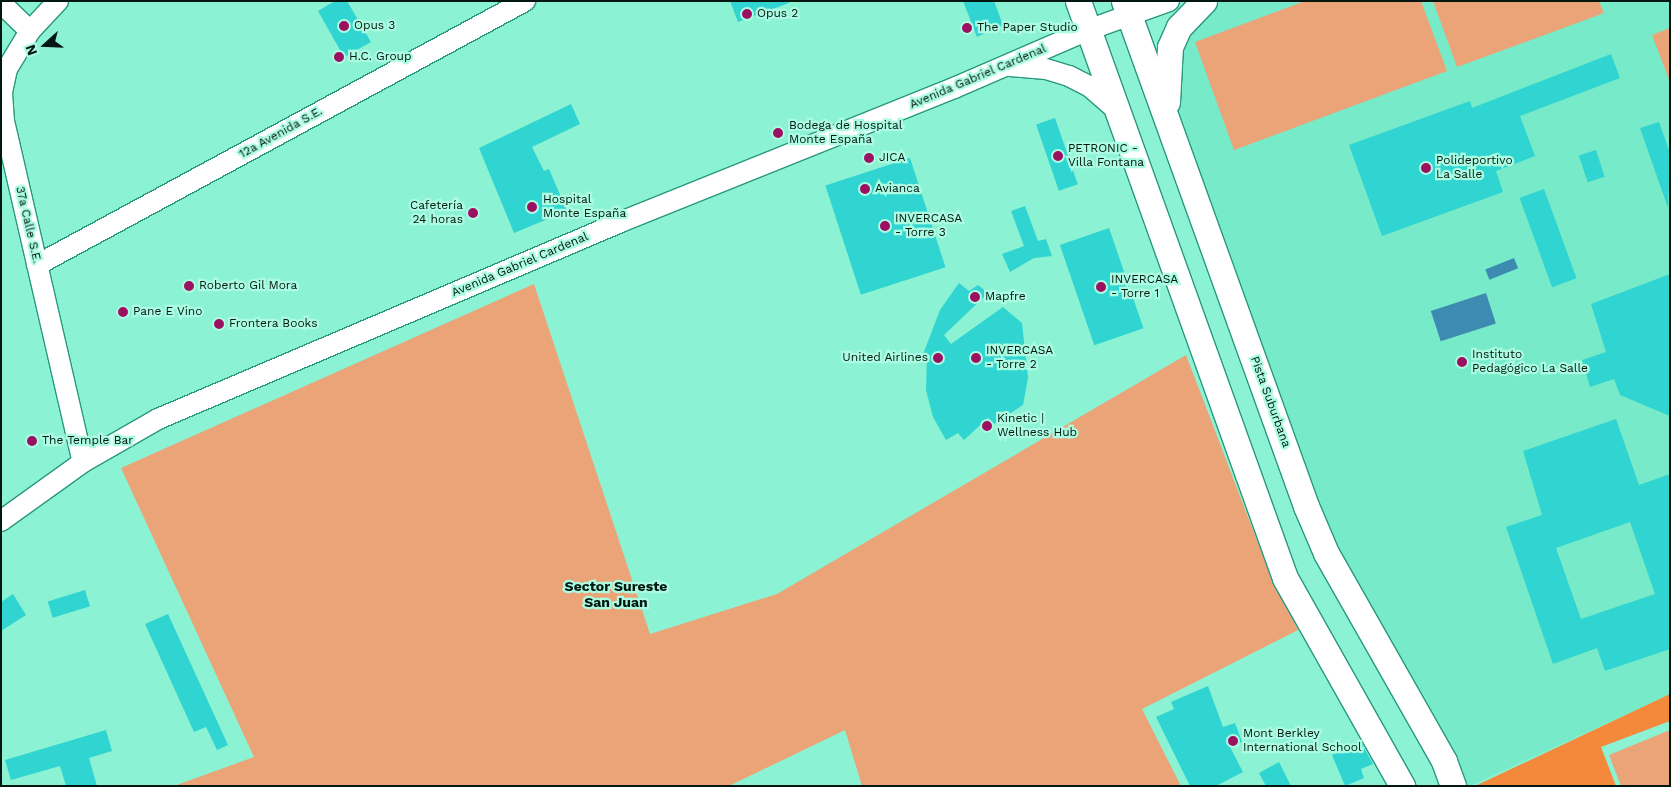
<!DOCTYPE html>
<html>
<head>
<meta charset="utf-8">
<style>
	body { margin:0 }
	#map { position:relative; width:1671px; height:787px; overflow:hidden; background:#8cf2d4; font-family:"Work Sans",sans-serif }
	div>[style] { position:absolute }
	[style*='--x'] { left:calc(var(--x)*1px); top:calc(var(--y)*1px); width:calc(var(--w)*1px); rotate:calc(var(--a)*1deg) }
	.built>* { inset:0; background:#76eac9 }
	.green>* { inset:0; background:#eaa478 }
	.forest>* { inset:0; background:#f4883b }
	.water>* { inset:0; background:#3d8bb1; transform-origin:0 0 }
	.building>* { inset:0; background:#30d4d0; transform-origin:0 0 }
	.roads { filter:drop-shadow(1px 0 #28987d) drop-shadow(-1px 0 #28987d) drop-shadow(0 1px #28987d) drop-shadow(0 -1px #28987d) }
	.minor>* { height:20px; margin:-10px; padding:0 10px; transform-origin:10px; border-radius:10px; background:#fff }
	.major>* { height:25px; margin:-12.5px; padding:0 12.5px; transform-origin:12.5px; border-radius:12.5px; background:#fff }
	.dots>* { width:14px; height:14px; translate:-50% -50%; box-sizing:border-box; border:2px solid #acfce2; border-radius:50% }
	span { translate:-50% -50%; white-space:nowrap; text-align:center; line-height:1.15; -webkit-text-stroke:4.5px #acfce2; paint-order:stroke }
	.poi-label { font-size:12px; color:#021711 }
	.left { translate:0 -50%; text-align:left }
	.right { translate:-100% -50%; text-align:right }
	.street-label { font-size:12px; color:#021711 }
	.neighbourhood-label { font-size:14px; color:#021711; font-weight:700 }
	.frame { position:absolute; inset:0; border:2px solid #021711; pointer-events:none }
	.north { position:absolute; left:20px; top:20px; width:50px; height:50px; -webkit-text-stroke:4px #acfce2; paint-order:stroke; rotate:250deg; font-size:14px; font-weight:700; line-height:20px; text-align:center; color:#021711 }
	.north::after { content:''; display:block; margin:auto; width:18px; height:22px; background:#021711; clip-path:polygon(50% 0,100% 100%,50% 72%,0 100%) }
</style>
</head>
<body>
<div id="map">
	<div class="built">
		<i style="clip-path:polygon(1204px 1px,1670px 1px,1670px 694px,1470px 786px,1453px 786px,1326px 553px,1166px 85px)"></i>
	</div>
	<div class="green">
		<i style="clip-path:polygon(1305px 1px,1421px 1px,1447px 71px,1234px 150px,1195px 42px)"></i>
		<i style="clip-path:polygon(1433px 1px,1599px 1px,1604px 13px,1457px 67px)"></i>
		<i style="clip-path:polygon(1670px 28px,1670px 82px,1652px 35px)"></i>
		<i style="clip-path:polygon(534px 284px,650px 634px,777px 594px,1186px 355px,1266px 564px,1298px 630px,1142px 709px,1181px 786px,862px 786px,845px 730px,729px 786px,174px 786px,254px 757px,121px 468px)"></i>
		<i style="clip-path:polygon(1670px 730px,1670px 786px,1621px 786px,1609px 755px)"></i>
	</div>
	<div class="forest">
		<i style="clip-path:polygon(1670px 694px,1670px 721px,1601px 747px,1616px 786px,1475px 786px)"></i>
	</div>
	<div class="water">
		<i style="left:1514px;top:258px;width:11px;height:31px;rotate:68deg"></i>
		<i style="left:1486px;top:293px;width:32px;height:58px;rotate:72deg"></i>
	</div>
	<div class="building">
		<i style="clip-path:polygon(335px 1px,347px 1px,371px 42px,344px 57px,318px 11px)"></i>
		<i style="clip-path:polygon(730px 1px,789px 1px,789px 3px,738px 22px)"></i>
		<i style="clip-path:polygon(963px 1px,994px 1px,1003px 25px,977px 37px)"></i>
		<i style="clip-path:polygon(1611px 54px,1620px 78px,1520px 116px,1535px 156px,1496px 171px,1503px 192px,1382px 236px,1349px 145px,1470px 101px,1472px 108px)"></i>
		<i style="clip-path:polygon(571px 104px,580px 124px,532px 147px,544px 171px,549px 169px,567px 211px,514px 233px,479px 148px)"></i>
		<i style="left:1055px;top:118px;width:70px;height:20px;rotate:71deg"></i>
		<i style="clip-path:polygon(1659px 122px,1670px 153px,1668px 208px,1640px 128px)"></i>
		<i style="left:1596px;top:150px;width:28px;height:18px;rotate:72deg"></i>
		<i style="left:910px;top:158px;width:115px;height:89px;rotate:72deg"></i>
		<i style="left:1544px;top:189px;width:95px;height:26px;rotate:70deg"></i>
		<i style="clip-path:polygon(1025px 206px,1038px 241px,1046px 239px,1052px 256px,1034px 258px,1010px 272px,1002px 254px,1024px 246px,1011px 211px)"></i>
		<i style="left:1109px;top:228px;width:106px;height:52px;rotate:71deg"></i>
		<i style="clip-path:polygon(1670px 274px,1670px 416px,1620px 395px,1614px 379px,1590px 387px,1582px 360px,1606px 352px,1591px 304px)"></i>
		<i style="clip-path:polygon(959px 283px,969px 291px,978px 285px,988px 293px,944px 335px,951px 344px,1003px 307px,1022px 323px,1028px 378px,1023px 405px,994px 424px,988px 418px,964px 440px,958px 433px,946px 440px,933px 417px,926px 390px,927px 352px,922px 357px,940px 310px)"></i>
		<i style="clip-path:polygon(evenodd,1616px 419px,1639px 485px,1670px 474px,1670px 649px,1605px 671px,1597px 648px,1553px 664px,1506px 527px,1542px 515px,1523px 451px,1616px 419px,1630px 522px,1655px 594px,1581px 619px,1556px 548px,1630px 522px)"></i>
		<i style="left:85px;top:590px;width:17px;height:39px;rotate:73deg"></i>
		<i style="clip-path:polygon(13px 594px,26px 615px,1px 631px,1px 602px)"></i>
		<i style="clip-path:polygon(168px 614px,228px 745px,217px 750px,206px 727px,194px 732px,145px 624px)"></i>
		<i style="clip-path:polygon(1208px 686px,1223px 727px,1235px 723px,1242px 742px,1230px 747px,1243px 772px,1216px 786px,1190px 786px,1156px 717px,1174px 709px,1171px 702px)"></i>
		<i style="clip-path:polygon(106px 730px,112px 751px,89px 758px,97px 786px,66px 786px,60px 766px,11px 780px,5px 760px)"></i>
		<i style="clip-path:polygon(1361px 742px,1373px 764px,1361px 769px,1364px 778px,1345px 786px,1332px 755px)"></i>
		<i style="clip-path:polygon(1279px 762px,1291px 786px,1266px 786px,1259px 773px)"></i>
	</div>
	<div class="roads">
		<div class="minor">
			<i style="--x:58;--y:1;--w:41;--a:133"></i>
			<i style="--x:30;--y:31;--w:44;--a:121.2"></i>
			<i style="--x:7;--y:69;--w:25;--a:102"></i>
			<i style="--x:2;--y:93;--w:28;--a:86"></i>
			<i style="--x:4;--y:121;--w:350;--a:77"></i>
			<i style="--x:1;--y:3;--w:40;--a:44"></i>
			<i style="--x:1010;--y:66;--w:36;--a:5"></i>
			<i style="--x:1046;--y:69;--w:24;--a:17"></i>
			<i style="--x:1069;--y:76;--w:22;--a:27"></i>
			<i style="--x:1089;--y:86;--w:33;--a:41"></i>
			<i style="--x:37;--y:265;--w:555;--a:-28.41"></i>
			<i style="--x:1;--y:521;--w:101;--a:-35.7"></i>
			<i style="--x:83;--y:462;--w:86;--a:-29.8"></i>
			<i style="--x:158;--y:419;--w:505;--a:-23.06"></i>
			<i style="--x:623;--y:221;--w:357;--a:-21.9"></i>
			<i style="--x:954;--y:88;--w:146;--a:-23.4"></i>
			<i style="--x:1088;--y:30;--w:86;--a:-19.7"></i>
		</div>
		<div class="major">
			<i style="--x:1078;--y:1;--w:613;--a:70.26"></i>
			<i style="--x:1285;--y:578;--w:239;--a:60.6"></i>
			<i style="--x:1124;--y:1;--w:537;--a:70.18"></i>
			<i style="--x:1306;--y:506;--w:51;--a:66.9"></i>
			<i style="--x:1326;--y:553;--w:239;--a:60.4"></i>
			<i style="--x:1444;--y:761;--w:27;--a:70"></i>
			<i style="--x:1167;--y:102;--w:55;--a:-86.9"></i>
			<i style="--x:1170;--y:47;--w:22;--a:-66"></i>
			<i style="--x:1179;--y:27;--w:36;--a:-46"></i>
		</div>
	</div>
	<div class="dots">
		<i style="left:747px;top:14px;background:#9b1061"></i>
		<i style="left:344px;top:26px;background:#9b1061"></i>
		<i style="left:967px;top:28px;background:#9b1061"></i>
		<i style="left:339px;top:57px;background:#9b1061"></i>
		<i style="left:778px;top:133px;background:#9b1061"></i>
		<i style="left:1058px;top:156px;background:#9b1061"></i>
		<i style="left:869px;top:158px;background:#9b1061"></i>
		<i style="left:1426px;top:168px;background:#9b1061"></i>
		<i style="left:865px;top:189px;background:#9b1061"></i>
		<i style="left:532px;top:207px;background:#9b1061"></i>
		<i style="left:473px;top:213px;background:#9b1061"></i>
		<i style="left:885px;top:226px;background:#9b1061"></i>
		<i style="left:189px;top:286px;background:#9b1061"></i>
		<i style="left:1101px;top:287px;background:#9b1061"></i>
		<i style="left:975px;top:297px;background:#9b1061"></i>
		<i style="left:123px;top:312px;background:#9b1061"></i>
		<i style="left:219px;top:324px;background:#9b1061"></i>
		<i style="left:938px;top:358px;background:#9b1061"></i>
		<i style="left:976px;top:358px;background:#9b1061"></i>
		<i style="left:1462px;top:362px;background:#9b1061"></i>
		<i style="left:987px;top:426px;background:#9b1061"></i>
		<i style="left:32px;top:441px;background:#9b1061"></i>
		<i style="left:1233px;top:741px;background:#9b1061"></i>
	</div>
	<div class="poi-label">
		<span class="left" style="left:757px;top:14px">Opus 2</span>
		<span class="left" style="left:354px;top:26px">Opus 3</span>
		<span class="left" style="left:977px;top:28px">The Paper Studio</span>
		<span class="left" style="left:349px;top:57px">H.C. Group</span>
		<span class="left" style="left:789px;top:133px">Bodega de Hospital<br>Monte España</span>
		<span class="left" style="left:1068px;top:156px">PETRONIC -<br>Villa Fontana</span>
		<span class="left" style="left:879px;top:158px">JICA</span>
		<span class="left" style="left:1436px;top:168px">Polideportivo<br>La Salle</span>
		<span class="left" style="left:875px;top:189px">Avianca</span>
		<span class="left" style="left:543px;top:207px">Hospital<br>Monte España</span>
		<span class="right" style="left:463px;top:213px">Cafetería<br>24 horas</span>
		<span class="left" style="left:895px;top:226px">INVERCASA<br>- Torre 3</span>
		<span class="left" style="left:1111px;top:287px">INVERCASA<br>- Torre 1</span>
		<span class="left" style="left:199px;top:286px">Roberto Gil Mora</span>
		<span class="left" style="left:985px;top:297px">Mapfre</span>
		<span class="left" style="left:133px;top:312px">Pane E Vino</span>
		<span class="left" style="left:229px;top:324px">Frontera Books</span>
		<span class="left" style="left:986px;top:358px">INVERCASA<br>- Torre 2</span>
		<span class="left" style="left:1472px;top:362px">Instituto<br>Pedagógico La Salle</span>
		<span class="right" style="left:928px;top:358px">United Airlines</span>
		<span class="left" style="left:997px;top:426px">Kinetic |<br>Wellness Hub</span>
		<span class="left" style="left:42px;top:441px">The Temple Bar</span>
		<span class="left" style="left:1243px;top:741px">Mont Berkley<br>International School</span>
	</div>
	<div class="street-label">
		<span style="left:978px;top:77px;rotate:-23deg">Avenida Gabriel Cardenal</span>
		<span style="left:281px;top:133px;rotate:-29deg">12a Avenida S.E.</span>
		<span style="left:28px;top:225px;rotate:77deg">37a Calle S.E.</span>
		<span style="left:520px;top:265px;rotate:-23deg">Avenida Gabriel Cardenal</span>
		<span style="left:1270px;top:402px;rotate:70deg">Pista Suburbana</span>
	</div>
	<div class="neighbourhood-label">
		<span style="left:616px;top:594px">Sector Sureste<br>San Juan</span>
	</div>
	<div class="frame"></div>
	<div class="north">N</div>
</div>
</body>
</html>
